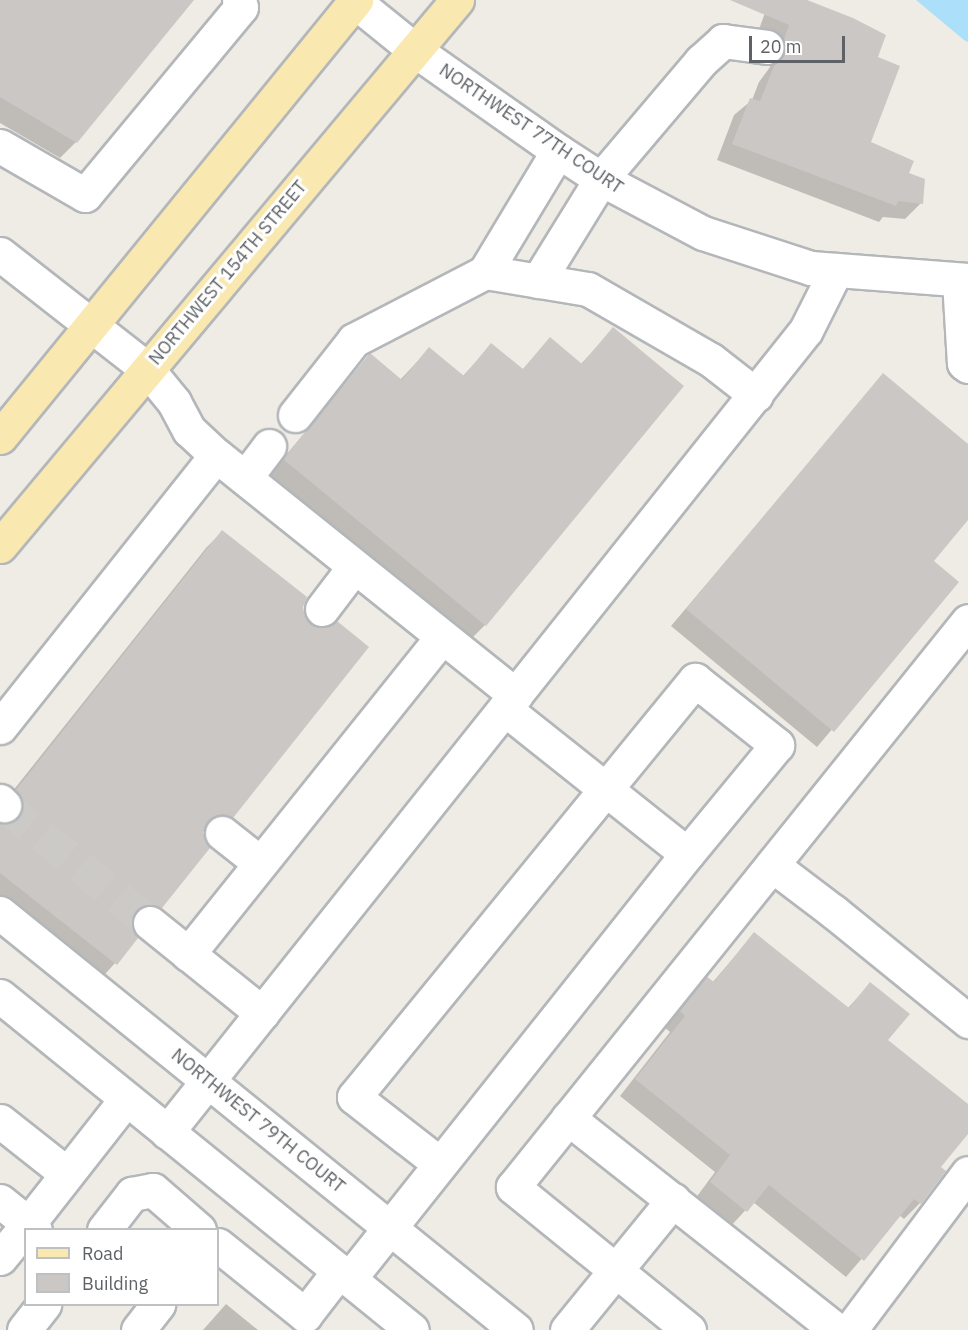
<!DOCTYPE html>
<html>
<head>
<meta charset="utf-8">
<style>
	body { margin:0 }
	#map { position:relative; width:968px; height:1330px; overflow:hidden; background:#efece6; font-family:"IBM Plex Sans",sans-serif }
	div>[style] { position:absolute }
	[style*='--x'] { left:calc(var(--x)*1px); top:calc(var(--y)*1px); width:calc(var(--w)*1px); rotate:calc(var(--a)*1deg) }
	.water>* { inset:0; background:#acdffa }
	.shadow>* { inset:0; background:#0003 }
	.building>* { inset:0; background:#cbc7c4 }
	.minor-tunnel>* { height:33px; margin-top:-16.5px; transform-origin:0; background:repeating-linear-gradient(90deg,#cbcac6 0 33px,transparent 0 49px) }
	.roads { filter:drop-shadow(2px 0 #b4b7ba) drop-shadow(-2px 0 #b4b7ba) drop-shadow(0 2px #b4b7ba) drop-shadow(0 -2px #b4b7ba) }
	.minor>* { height:33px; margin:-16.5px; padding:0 16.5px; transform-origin:16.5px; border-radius:16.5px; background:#fff }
	.major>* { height:33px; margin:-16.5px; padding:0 16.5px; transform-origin:16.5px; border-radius:16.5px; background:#fae8b1 }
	span { translate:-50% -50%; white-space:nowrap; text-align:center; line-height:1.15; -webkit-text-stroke:6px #fff; paint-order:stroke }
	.street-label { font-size:18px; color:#5e6266 }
	.legend { position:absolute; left:24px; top:1228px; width:195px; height:78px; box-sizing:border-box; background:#fff; border:2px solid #bfc0c2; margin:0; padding:8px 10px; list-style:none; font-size:18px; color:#5e6266 }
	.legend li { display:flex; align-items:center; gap:12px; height:30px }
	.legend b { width:30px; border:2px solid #bfc0c2 }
	.scale { position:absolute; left:749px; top:36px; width:96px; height:27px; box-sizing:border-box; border:3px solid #5e6266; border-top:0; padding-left:8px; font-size:18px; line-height:21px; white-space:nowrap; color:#5e6266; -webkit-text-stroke:4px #fff; paint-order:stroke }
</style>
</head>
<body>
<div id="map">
	<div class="water">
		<i style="clip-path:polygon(916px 0,968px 0,968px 42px,964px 40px)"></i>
	</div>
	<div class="shadow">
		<i style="clip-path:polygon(0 0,187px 0,76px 142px,60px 158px,0 123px)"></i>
		<i style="clip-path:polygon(776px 0,802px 0,876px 58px,869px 142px,907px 173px,921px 203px,905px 219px,883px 217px,879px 222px,717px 160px,734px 115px,752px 100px,759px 82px,770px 67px,768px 57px,757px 35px,766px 10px)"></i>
		<i style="clip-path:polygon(613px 329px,485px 625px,469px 641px,268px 476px,371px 355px,400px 380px,429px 349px,463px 376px,491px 345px,522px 370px,550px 339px,581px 364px)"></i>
		<i style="clip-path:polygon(883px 375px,968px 446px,968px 517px,932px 561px,957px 582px,817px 747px,671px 626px)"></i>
		<i style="clip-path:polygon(222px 532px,232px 817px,216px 834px,202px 831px,161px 907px,144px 924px,130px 921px,131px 930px,137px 938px,100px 980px,0 901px,0 823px,6px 824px,7px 817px,0 807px,206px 548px)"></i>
		<i style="clip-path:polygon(754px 934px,847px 1009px,870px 984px,886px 1040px,968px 1106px,968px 1131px,939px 1167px,920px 1203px,904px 1219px,899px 1215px,846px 1277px,753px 1202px,730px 1227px,695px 1199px,715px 1172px,620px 1096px,670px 1032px,664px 1027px,690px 995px,706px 978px,712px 983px)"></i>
		<i style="clip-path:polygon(226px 1304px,258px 1330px,203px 1330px)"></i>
	</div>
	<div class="building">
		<i style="clip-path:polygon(0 0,194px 0,77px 143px,0 97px)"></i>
		<i style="clip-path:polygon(730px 0,807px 0,853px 18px,886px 35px,878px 57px,900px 66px,871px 142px,914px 161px,909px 173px,925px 179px,923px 204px,898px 201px,896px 206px,732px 144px,750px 98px,760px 101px,775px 64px,782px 58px,786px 49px,784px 39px,789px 25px)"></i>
		<i style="clip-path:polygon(613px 327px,684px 386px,486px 626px,283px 459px,370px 353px,402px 380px,429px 347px,464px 376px,491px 343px,523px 369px,550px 337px,582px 364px)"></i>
		<i style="clip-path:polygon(883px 373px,968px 444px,968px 520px,934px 561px,959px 582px,834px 732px,686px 609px)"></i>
		<i style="clip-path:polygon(222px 530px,307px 597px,303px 607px,305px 616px,310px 624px,320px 628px,330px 626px,337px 621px,369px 647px,233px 818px,224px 814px,215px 816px,208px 821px,203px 831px,205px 840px,210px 848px,162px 908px,153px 905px,144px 905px,135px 912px,131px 921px,132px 929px,138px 938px,117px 965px,0 873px,0 823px,9px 823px,18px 818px,22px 810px,22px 801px,16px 790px)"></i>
		<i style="clip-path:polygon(754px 932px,849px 1008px,870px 982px,910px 1014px,888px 1040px,968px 1104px,968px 1134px,941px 1167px,946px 1171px,921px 1204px,914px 1199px,864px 1261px,769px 1185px,747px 1212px,710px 1182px,730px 1155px,635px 1079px,685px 1016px,679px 1010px,706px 976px,714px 982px)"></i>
	</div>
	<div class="minor-tunnel">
		<i style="--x:4;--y:805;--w:188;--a:38.9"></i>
	</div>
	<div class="roads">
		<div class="minor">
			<i style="--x:353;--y:0;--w:81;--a:39"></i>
			<i style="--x:416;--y:51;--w:174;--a:35.2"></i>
			<i style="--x:558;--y:151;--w:51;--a:33.1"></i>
			<i style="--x:601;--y:179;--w:115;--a:27.9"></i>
			<i style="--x:703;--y:233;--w:114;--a:18"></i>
			<i style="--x:811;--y:268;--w:157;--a:4.4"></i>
			<i style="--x:0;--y:146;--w:98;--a:30"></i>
			<i style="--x:85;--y:195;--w:244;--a:-50.3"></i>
			<i style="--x:241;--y:7;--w:7;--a:-106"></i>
			<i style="--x:0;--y:254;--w:187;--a:38"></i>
			<i style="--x:147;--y:369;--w:43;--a:50.7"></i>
			<i style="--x:174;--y:402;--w:32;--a:62"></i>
			<i style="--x:189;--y:430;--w:37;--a:43"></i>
			<i style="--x:216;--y:455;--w:384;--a:38.7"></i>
			<i style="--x:485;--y:272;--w:104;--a:9.4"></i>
			<i style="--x:588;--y:289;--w:142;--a:30"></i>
			<i style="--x:711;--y:360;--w:57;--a:37.9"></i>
			<i style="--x:959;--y:280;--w:83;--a:86.6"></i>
			<i style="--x:964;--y:363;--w:5;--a:37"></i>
			<i style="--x:538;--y:281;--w:120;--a:-58.3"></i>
			<i style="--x:601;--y:179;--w:155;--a:-49.7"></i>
			<i style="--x:701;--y:61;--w:30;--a:-42"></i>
			<i style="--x:723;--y:41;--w:44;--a:7.8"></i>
			<i style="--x:295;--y:415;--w:95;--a:-51.8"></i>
			<i style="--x:354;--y:340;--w:148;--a:-27.4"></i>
			<i style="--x:485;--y:272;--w:141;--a:-58.9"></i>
			<i style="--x:245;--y:478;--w:40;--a:-53"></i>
			<i style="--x:322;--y:609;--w:53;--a:-52.7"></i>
			<i style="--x:0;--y:727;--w:347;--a:-51.5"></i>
			<i style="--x:0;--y:801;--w:6;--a:45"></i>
			<i style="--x:222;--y:833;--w:48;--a:38.3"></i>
			<i style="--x:772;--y:865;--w:78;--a:37.2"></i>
			<i style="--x:834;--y:912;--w:173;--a:39.1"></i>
			<i style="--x:0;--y:913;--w:663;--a:38.94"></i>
			<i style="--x:150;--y:923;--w:144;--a:38.8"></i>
			<i style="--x:188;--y:954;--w:406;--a:-51.3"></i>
			<i style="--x:0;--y:996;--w:530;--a:39.03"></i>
			<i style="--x:568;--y:1118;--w:342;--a:38.3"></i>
			<i style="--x:0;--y:1121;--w:85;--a:38.3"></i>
			<i style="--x:167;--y:1132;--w:1025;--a:-51.45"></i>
			<i style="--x:806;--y:330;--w:67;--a:-63.4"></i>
			<i style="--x:440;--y:1164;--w:109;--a:-142.1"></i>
			<i style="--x:354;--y:1097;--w:539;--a:-50.73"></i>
			<i style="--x:695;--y:680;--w:105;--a:38.4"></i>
			<i style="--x:777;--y:745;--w:141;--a:129.5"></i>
			<i style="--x:0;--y:1201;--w:36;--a:39"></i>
			<i style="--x:28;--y:1224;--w:159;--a:-51.9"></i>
			<i style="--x:104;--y:1230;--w:46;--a:-52.1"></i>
			<i style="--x:132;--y:1194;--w:21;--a:-11"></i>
			<i style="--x:153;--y:1190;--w:61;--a:41"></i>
			<i style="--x:218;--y:1245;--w:112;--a:38.8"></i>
			<i style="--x:305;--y:1315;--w:56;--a:-52.3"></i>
			<i style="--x:0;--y:1258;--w:44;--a:-50.5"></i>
			<i style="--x:28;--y:1224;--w:9;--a:41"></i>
			<i style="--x:349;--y:1279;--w:543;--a:-51.5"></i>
			<i style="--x:687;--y:854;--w:231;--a:-141.5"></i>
			<i style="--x:24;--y:1330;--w:33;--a:-52"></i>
			<i style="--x:138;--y:1330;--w:33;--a:-52"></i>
			<i style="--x:567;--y:1330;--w:168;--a:-50.8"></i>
			<i style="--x:689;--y:1330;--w:227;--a:-140.9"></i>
			<i style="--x:513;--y:1187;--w:726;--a:-51.2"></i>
			<i style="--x:850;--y:1330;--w:196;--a:-53.1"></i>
		</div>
		<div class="major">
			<i style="--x:0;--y:437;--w:564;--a:-50.83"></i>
			<i style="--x:0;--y:546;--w:712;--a:-50.07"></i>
		</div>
	</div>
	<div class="street-label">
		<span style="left:531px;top:129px;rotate:34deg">NORTHWEST 77TH COURT</span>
		<span style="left:228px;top:273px;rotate:-50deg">NORTHWEST 154TH STREET</span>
		<span style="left:258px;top:1121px;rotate:39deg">NORTHWEST 79TH COURT</span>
	</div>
	<ul class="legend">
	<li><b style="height:8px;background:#fae8b1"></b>Road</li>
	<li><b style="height:16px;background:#cbc7c4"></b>Building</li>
	</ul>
	<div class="scale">20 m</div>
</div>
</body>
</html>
